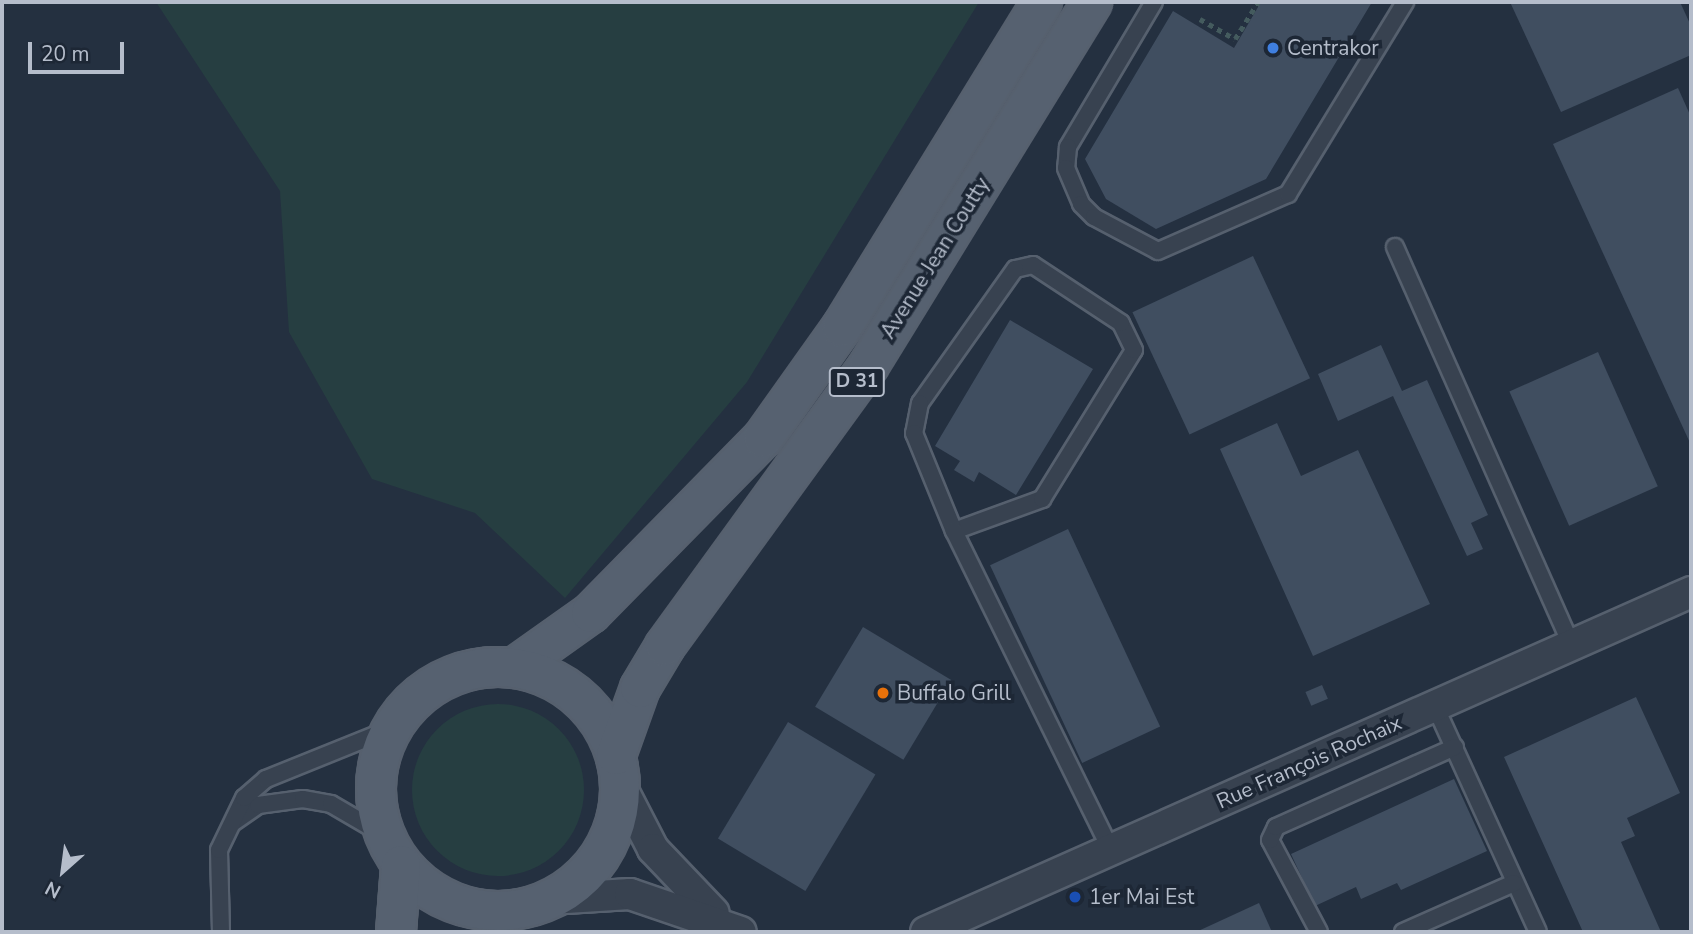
<!DOCTYPE html>
<html>
<head>
<meta charset="utf-8">
<style>
	body { margin:0 }
	#map { position:relative; width:1693px; height:934px; overflow:hidden; background:#243040; font-family:"Nunito Sans",sans-serif }
	div>[style] { position:absolute }
	[style*='--x'] { left:calc(var(--x)*1px); top:calc(var(--y)*1px); width:calc(var(--w)*1px); rotate:calc(var(--a)*1deg) }
	.green>* { inset:0; background:#263e41 }
	.round { border-radius:50% }
	.building>* { inset:0; background:#404e60; transform-origin:0 0 }
	.path>* { height:4.5px; margin-top:-2.25px; transform-origin:0; background:repeating-linear-gradient(90deg,#445b5e 0 5px,transparent 0 10px) }
	.roads { filter:drop-shadow(2px 0 #56606e) drop-shadow(-2px 0 #56606e) drop-shadow(0 2px #56606e) drop-shadow(0 -2px #56606e) }
	.lane>* { height:16px; margin:-8px; padding:0 8px; transform-origin:8px; border-radius:8px; background:#384250 }
	.street>* { height:30px; margin:-15px; padding:0 15px; transform-origin:15px; border-radius:15px; background:#384250 }
	.primary>* { height:38px; margin:-19px; padding:0 19px; transform-origin:19px; border-radius:19px; background:#566170 }
	.primary>.ring { margin:-19px; padding:0; box-sizing:content-box; background:none; border:38px solid #566170; border-radius:50% }
	.dots>* { width:19px; height:19px; translate:-50% -50%; box-sizing:border-box; border:4px solid #1d2735; border-radius:50% }
	span { translate:-50% -50%; white-space:nowrap; text-align:center; line-height:1.15; -webkit-text-stroke:7px #1d2735; paint-order:stroke }
	.shield-label span { padding:2px 5px; background:#1d2735; border:2px solid; border-radius:5px; -webkit-text-stroke-width:0 }
	.shield-label { font-size:19px; color:#b5bdcb; font-weight:700 }
	.poi-label { font-size:21px; color:#b5bdcb }
	.left { translate:0 -50%; text-align:left }
	.street-label { font-size:21px; color:#b5bdcb }
	.frame { position:absolute; inset:0; border:4px solid #b5bdcb; pointer-events:none }
	.north { position:absolute; left:28px; top:836px; width:70px; height:70px; -webkit-text-stroke:5px #1d2735; paint-order:stroke; rotate:208deg; font-size:19px; font-weight:700; line-height:28px; text-align:center; color:#b5bdcb }
	.north::after { content:''; display:block; margin:auto; width:24px; height:32px; background:#b5bdcb; clip-path:polygon(50% 0,100% 100%,50% 72%,0 100%) }
	.scale { position:absolute; left:28px; top:42px; width:96px; height:32px; box-sizing:border-box; border:4px solid #b5bdcb; border-top:0; padding-left:9px; font-size:21px; line-height:24px; white-space:nowrap; color:#b5bdcb; -webkit-text-stroke:5px #1d2735; paint-order:stroke }
</style>
</head>
<body>
<div id="map">
	<div class="green">
		<i style="clip-path:polygon(156px 2px,979px 2px,747px 382px,565px 598px,475px 513px,372px 479px,289px 332px,280px 191px)"></i>
		<i class="round" style="left:412px;top:704px;width:172px;height:172px"></i>
	</div>
	<div class="building">
		<i style="clip-path:polygon(1261px 2px,1372px 2px,1266px 179px,1156px 229px,1106px 199px,1085px 159px,1173px 11px,1234px 48px)"></i>
		<i style="clip-path:polygon(1510px 2px,1680px 2px,1691px 26px,1691px 55px,1561px 112px)"></i>
		<i style="clip-path:polygon(1678px 88px,1691px 117px,1691px 445px,1553px 144px)"></i>
		<i style="left:1253px;top:256px;width:135px;height:133px;rotate:65deg"></i>
		<i style="clip-path:polygon(1010px 320px,1093px 369px,1016px 495px,979px 472px,974px 482px,954px 470px,960px 461px,935px 446px)"></i>
		<i style="clip-path:polygon(1381px 345px,1402px 391px,1427px 380px,1488px 515px,1471px 523px,1483px 549px,1467px 556px,1393px 396px,1338px 421px,1318px 374px)"></i>
		<i style="left:1598px;top:352px;width:147px;height:97px;rotate:66deg"></i>
		<i style="clip-path:polygon(1277px 423px,1301px 476px,1358px 450px,1430px 604px,1313px 656px,1220px 449px)"></i>
		<i style="left:1068px;top:529px;width:218px;height:86px;rotate:65deg"></i>
		<i style="left:863px;top:627px;width:103px;height:93px;rotate:31deg"></i>
		<i style="left:1322px;top:685px;width:15px;height:18px;rotate:67deg"></i>
		<i style="clip-path:polygon(1636px 697px,1680px 793px,1627px 818px,1635px 836px,1621px 842px,1661px 932px,1583px 932px,1504px 757px)"></i>
		<i style="left:788px;top:722px;width:102px;height:136px;rotate:31deg"></i>
		<i style="clip-path:polygon(1454px 779px,1487px 851px,1401px 890px,1397px 883px,1361px 899px,1356px 887px,1315px 906px,1291px 854px)"></i>
		<i style="clip-path:polygon(1259px 903px,1272px 932px,1196px 932px)"></i>
	</div>
	<div class="path">
		<i style="--x:1200;--y:19;--w:40;--a:29.7"></i>
		<i style="--x:1235;--y:39;--w:44;--a:-58.1"></i>
	</div>
	<div class="roads">
		<div class="lane">
			<i style="--x:1154;--y:2;--w:169;--a:120.7"></i>
			<i style="--x:1068;--y:147;--w:21;--a:95"></i>
			<i style="--x:1066;--y:168;--w:39;--a:67"></i>
			<i style="--x:1081;--y:204;--w:18;--a:45"></i>
			<i style="--x:1094;--y:217;--w:72;--a:28"></i>
			<i style="--x:1158;--y:251;--w:142;--a:-23.7"></i>
			<i style="--x:1288;--y:194;--w:225;--a:-58.6"></i>
			<i style="--x:1395;--y:247;--w:434;--a:66.1"></i>
			<i style="--x:954;--y:531;--w:94;--a:-20"></i>
			<i style="--x:1042;--y:499;--w:175;--a:-58.3"></i>
			<i style="--x:1134;--y:350;--w:30;--a:-116"></i>
			<i style="--x:1121;--y:323;--w:105;--a:-146.6"></i>
			<i style="--x:1033;--y:265;--w:18;--a:167"></i>
			<i style="--x:1015;--y:269;--w:164;--a:125.3"></i>
			<i style="--x:920;--y:403;--w:31;--a:101"></i>
			<i style="--x:914;--y:433;--w:106;--a:67.8"></i>
			<i style="--x:954;--y:531;--w:353;--a:63.8"></i>
			<i style="--x:1435;--y:706;--w:248;--a:65.5"></i>
			<i style="--x:234;--y:822;--w:29;--a:-35"></i>
			<i style="--x:258;--y:805;--w:45;--a:-7.6"></i>
			<i style="--x:303;--y:799;--w:28;--a:10"></i>
			<i style="--x:331;--y:804;--w:61;--a:30.3"></i>
			<i style="--x:221;--y:932;--w:82;--a:-91.4"></i>
			<i style="--x:219;--y:850;--w:58;--a:-64.3"></i>
			<i style="--x:244;--y:798;--w:29;--a:-41"></i>
			<i style="--x:266;--y:779;--w:134;--a:-22"></i>
			<i style="--x:1319;--y:932;--w:104;--a:-118"></i>
			<i style="--x:1270;--y:840;--w:14;--a:-65"></i>
			<i style="--x:1276;--y:827;--w:196;--a:-24.1"></i>
			<i style="--x:1403;--y:932;--w:121;--a:-23.8"></i>
		</div>
		<div class="street">
			<i style="--x:620;--y:785;--w:72;--a:62.7"></i>
			<i style="--x:653;--y:849;--w:88;--a:46.4"></i>
			<i style="--x:550;--y:899;--w:80;--a:-3.6"></i>
			<i style="--x:630;--y:894;--w:117;--a:18.9"></i>
			<i style="--x:926;--y:932;--w:837;--a:-23.96"></i>
		</div>
		<div class="primary">
			<i style="--x:515;--y:667;--w:93;--a:-35.4"></i>
			<i style="--x:591;--y:613;--w:245;--a:-45.5"></i>
			<i style="--x:763;--y:438;--w:136;--a:-54.6"></i>
			<i style="--x:842;--y:327;--w:382;--a:-58.4"></i>
			<i class="ring" style="left:376px;top:667px;width:206px;height:206px"></i>
			<i style="--x:616;--y:755;--w:71;--a:-70.3"></i>
			<i style="--x:640;--y:688;--w:49;--a:-59.2"></i>
			<i style="--x:665;--y:646;--w:347;--a:-54"></i>
			<i style="--x:869;--y:365;--w:426;--a:-58.4"></i>
			<i style="--x:396;--y:932;--w:67;--a:-85.7"></i>
		</div>
	</div>
	<div class="dots">
		<i style="left:1273px;top:48px;background:#3f7fe0"></i>
		<i style="left:883px;top:693px;background:#e8710a"></i>
		<i style="left:1075px;top:897px;background:#1a4fb4"></i>
	</div>
	<div class="shield-label">
		<span style="left:857px;top:382px">D 31</span>
	</div>
	<div class="poi-label">
		<span class="left" style="left:1287px;top:48px">Centrakor</span>
		<span class="left" style="left:897px;top:693px">Buffalo Grill</span>
		<span class="left" style="left:1089px;top:897px">1er Mai Est</span>
	</div>
	<div class="street-label">
		<span style="left:935px;top:258px;rotate:-58deg">Avenue Jean Coutty</span>
		<span style="left:1309px;top:762px;rotate:-24deg">Rue François Rochaix</span>
	</div>
	<div class="frame"></div>
	<div class="north">N</div>
	<div class="scale">20 m</div>
</div>
</body>
</html>
